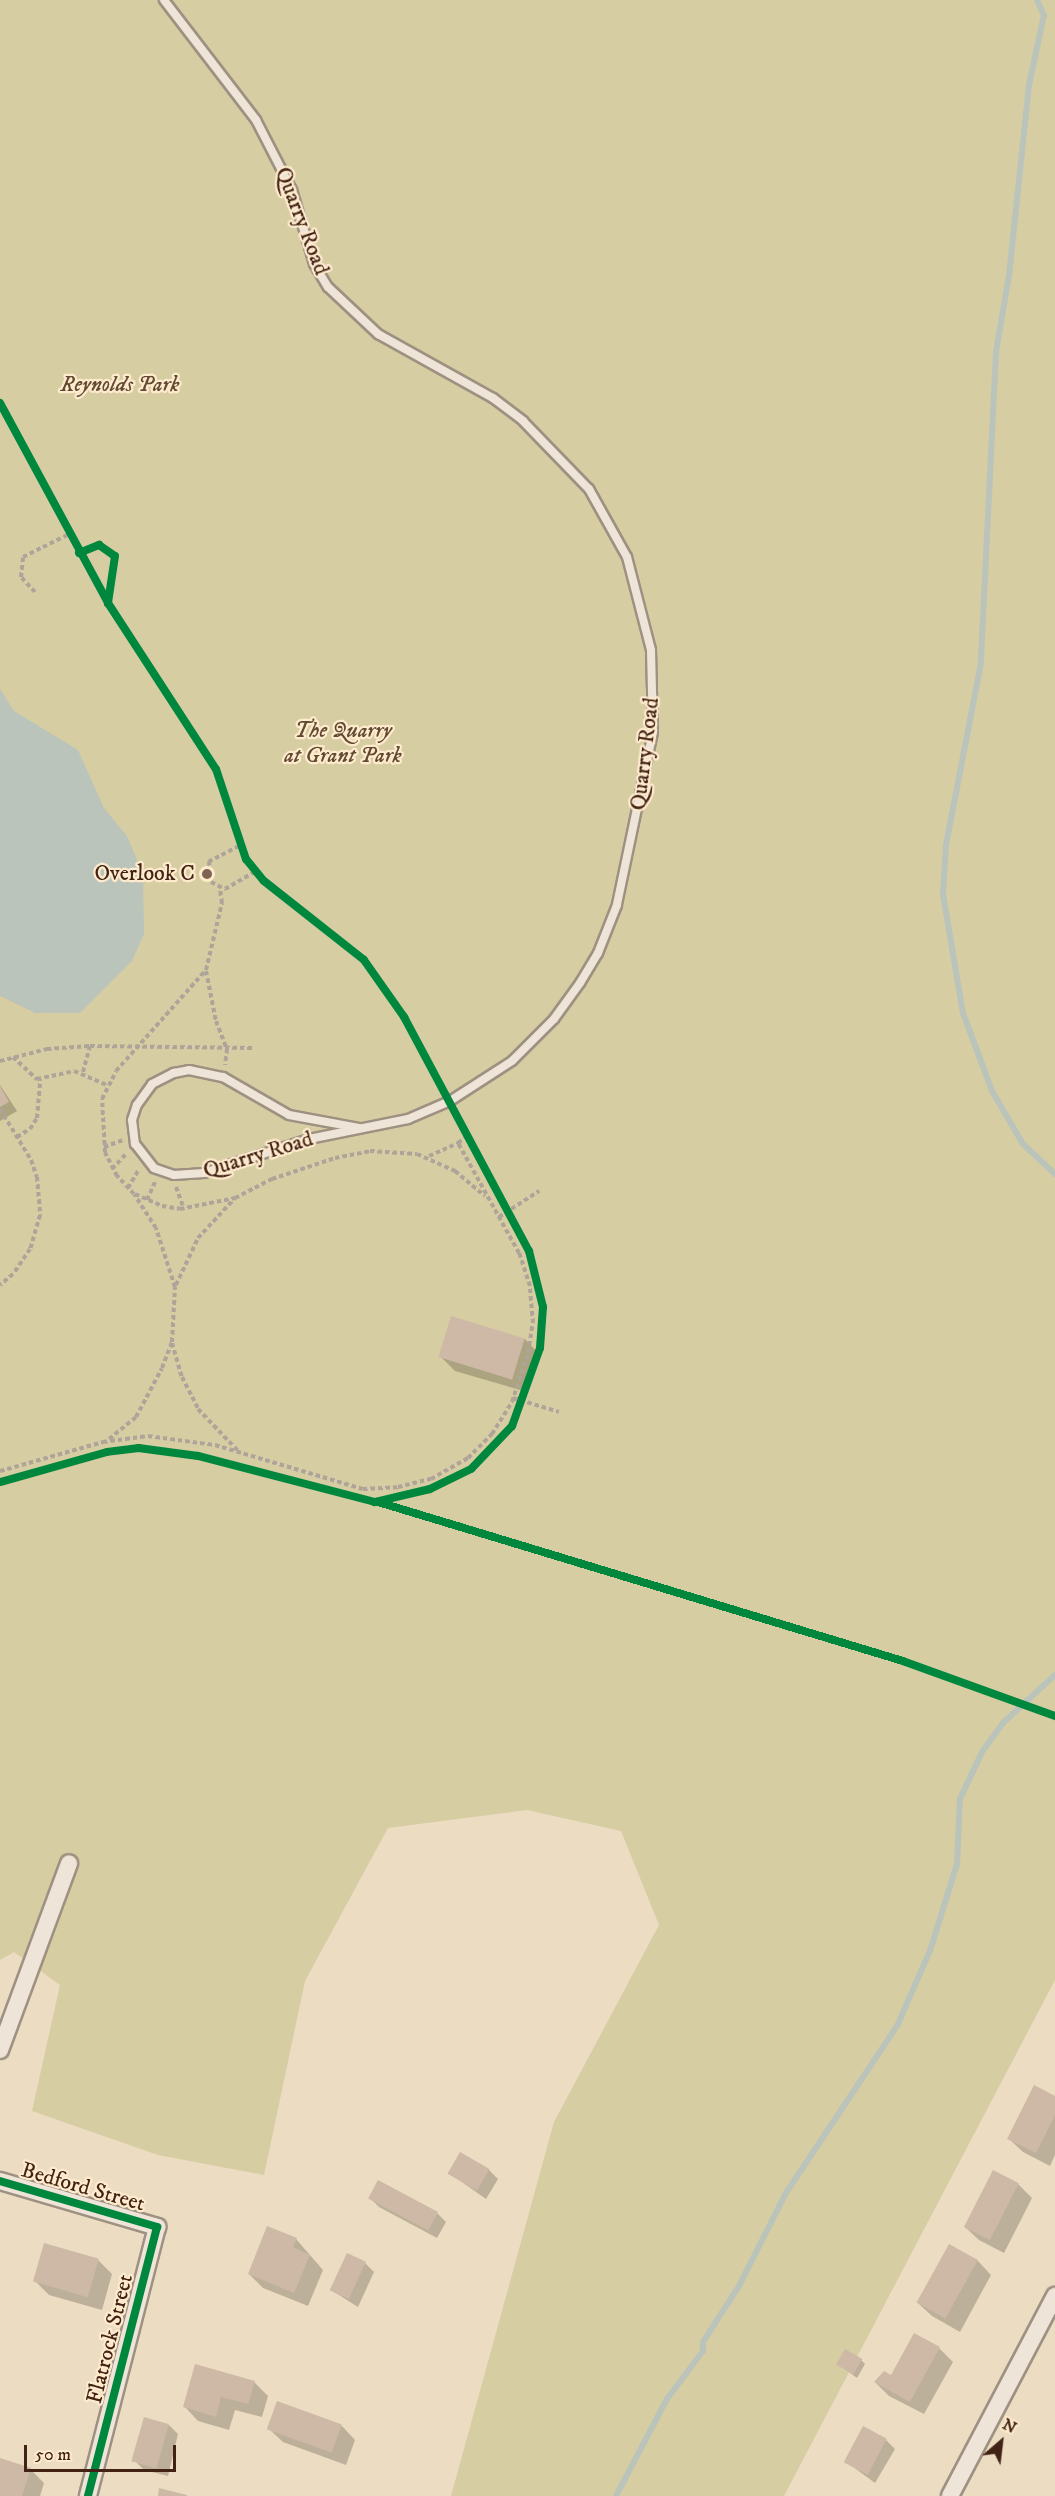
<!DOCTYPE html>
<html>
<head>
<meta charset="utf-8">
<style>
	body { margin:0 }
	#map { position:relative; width:1055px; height:2496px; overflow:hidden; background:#ecdcc2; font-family:"IM FELL DW Pica",serif }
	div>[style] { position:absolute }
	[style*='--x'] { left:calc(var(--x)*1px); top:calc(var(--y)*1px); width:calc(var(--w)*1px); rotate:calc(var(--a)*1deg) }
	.green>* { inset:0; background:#d7cda2 }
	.water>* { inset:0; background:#bac4bb }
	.shadow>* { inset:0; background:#0003 }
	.stream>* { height:6px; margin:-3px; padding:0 3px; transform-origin:3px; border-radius:3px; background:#bac4bb }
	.building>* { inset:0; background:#cdb9a5; transform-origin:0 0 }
	.path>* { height:4px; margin-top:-2px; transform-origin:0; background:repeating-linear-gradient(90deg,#aea499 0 4.5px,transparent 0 7.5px) }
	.roads { filter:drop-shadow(2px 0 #9e9182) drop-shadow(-2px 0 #9e9182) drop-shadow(0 2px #9e9182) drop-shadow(0 -2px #9e9182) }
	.lane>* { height:8px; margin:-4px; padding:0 4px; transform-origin:4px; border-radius:4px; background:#eee5d8 }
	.street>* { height:16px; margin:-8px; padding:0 8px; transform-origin:8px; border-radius:8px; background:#eee5d8 }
	.cycleway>* { height:8px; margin:-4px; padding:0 4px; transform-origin:4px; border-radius:4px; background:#00873e }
	.dots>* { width:16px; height:16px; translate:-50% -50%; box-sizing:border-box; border:3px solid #feeacc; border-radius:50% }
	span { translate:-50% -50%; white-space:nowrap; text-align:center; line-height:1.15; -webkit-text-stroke:4.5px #feeacc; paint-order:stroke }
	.street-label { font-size:22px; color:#412215 }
	.park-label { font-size:22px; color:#624a32; font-style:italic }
	.poi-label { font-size:22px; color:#412215 }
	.right { translate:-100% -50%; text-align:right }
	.north { position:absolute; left:971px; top:2412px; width:60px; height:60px; -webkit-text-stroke:4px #feeacc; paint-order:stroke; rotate:28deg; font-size:16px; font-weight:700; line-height:24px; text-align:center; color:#412215 }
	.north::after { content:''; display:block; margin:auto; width:21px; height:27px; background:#412215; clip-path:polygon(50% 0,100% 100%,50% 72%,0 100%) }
	.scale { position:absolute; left:24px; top:2445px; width:152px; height:27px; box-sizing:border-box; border:3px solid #412215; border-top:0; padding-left:8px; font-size:18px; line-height:21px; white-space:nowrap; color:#412215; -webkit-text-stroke:4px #feeacc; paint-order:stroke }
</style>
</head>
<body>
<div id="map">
	<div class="green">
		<i style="clip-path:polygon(0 0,1055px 0,1055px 1980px,784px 2496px,451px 2496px,554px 2122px,659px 1925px,621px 1831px,527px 1810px,388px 1828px,305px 1981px,264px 2175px,158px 2155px,32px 2111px,60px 1985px,14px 1952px,0 1960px)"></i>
	</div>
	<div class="water">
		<i style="clip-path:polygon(0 689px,14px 711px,78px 750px,104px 808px,127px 836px,143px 874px,144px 934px,132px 961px,80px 1013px,35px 1013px,0 996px)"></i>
	</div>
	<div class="shadow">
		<i style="clip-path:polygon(0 1085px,17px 1111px,0 1121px)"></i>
		<i style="clip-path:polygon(525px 1339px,538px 1353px,527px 1392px,455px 1371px,441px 1357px)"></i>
		<i style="clip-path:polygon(1055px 2097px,1055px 2155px,1050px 2166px,1023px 2152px,1009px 2139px)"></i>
		<i style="clip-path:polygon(489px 2170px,498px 2179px,486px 2199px,449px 2173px)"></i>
		<i style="clip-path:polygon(994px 2172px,1018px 2184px,1032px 2198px,1004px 2253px,979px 2240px,965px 2227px)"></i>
		<i style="clip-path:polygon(370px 2198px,437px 2213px,446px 2222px,437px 2238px,379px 2207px)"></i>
		<i style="clip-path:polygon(296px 2239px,323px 2270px,308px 2306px,263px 2288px,249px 2274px)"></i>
		<i style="clip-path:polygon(950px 2246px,978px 2261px,991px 2275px,960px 2332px,932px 2316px,918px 2303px)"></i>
		<i style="clip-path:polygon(98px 2260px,112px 2274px,102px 2310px,49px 2295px,35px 2281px)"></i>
		<i style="clip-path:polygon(365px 2263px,374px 2272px,358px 2307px,331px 2290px)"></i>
		<i style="clip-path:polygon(939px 2348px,953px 2362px,924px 2414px,889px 2396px,875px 2382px,878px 2378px,892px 2377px)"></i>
		<i style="clip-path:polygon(861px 2360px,865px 2364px,857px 2378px,838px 2364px)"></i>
		<i style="clip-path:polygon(254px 2382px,268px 2396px,262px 2417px,235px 2410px,229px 2430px,198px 2421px,185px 2407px)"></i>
		<i style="clip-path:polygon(278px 2403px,342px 2426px,355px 2440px,346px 2465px,283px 2442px,269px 2429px)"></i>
		<i style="clip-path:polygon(169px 2425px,178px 2434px,168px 2476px,144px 2470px,135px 2461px)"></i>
		<i style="clip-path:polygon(886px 2440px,895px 2449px,875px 2483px,845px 2461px)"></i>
		<i style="clip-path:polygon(0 2460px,30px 2469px,44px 2483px,40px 2496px,0 2496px)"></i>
	</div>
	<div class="stream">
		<i style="--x:1037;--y:0;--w:17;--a:65"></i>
		<i style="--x:1044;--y:15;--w:72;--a:102.1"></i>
		<i style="--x:1029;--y:85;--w:191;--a:96"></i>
		<i style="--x:1009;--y:275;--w:78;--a:99.6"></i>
		<i style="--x:996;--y:352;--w:311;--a:92.8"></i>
		<i style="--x:981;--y:663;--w:185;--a:100.9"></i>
		<i style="--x:946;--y:845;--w:49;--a:93.5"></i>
		<i style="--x:943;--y:894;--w:121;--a:80.5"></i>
		<i style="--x:963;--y:1013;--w:83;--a:69.6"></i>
		<i style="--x:992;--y:1091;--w:61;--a:59.7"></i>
		<i style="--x:1023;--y:1144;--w:44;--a:43.2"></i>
		<i style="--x:616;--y:2496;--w:110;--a:-62.3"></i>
		<i style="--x:667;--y:2399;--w:60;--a:-53.1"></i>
		<i style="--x:703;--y:2351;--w:9;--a:-90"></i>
		<i style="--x:703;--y:2342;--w:67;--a:-57.3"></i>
		<i style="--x:739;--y:2286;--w:104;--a:-63.2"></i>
		<i style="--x:786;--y:2193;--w:201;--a:-56.4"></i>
		<i style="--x:897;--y:2026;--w:82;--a:-66.3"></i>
		<i style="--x:930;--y:1951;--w:91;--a:-72.8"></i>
		<i style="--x:957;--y:1864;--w:65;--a:-87.4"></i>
		<i style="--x:960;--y:1799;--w:52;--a:-64.9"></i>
		<i style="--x:982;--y:1752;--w:37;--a:-54"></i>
		<i style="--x:1004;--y:1722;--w:69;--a:-42.7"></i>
	</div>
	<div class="building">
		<i style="clip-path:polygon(0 1086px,9px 1102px,0 1107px)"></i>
		<i style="left:451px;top:1316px;width:77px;height:43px;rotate:17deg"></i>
		<i style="clip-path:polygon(1034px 2085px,1055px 2096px,1055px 2115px,1036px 2153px,1007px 2139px)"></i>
		<i style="left:460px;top:2152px;width:34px;height:25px;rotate:30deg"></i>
		<i style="left:993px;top:2170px;width:29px;height:64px;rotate:27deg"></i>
		<i style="left:378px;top:2180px;width:68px;height:21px;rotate:28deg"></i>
		<i style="clip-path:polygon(267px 2226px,297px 2238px,293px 2247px,310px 2255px,294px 2293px,248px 2274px)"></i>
		<i style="left:44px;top:2243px;width:57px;height:40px;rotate:16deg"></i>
		<i style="left:949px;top:2244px;width:33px;height:67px;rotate:29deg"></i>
		<i style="left:347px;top:2253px;width:21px;height:41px;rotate:25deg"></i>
		<i style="clip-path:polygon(914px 2333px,940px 2347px,910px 2402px,874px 2382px,884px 2371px,891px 2375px)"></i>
		<i style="left:845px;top:2349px;width:20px;height:18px;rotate:30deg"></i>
		<i style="clip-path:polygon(195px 2364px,255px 2381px,248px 2404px,221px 2397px,216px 2417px,183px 2407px)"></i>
		<i style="left:277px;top:2401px;width:69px;height:30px;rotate:20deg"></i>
		<i style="left:144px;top:2417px;width:26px;height:46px;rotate:16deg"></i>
		<i style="left:863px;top:2426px;width:27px;height:41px;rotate:28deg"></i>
		<i style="clip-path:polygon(0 2458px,31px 2468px,22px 2496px,0 2496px)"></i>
		<i style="clip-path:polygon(159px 2488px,187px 2495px,187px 2496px,158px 2496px)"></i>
	</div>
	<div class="path">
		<i style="--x:35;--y:592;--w:21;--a:-133"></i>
		<i style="--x:21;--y:577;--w:20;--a:-84"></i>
		<i style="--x:23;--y:557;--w:51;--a:-26.6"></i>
		<i style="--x:239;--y:846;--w:34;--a:153"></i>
		<i style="--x:209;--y:861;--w:21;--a:85"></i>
		<i style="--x:211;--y:882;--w:16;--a:27"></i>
		<i style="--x:225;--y:889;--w:34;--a:-30"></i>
		<i style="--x:206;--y:971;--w:51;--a:78.7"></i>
		<i style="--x:216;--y:1021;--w:30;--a:69"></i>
		<i style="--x:227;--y:1049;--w:16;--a:97"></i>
		<i style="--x:13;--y:1057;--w:33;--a:43"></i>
		<i style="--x:37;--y:1079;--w:38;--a:-12"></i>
		<i style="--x:74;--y:1071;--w:36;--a:23"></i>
		<i style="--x:0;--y:1061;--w:49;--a:-14.3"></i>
		<i style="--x:47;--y:1049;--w:43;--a:-4"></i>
		<i style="--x:90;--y:1046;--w:164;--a:0.7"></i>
		<i style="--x:83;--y:1072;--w:27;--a:-75"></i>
		<i style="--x:0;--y:1109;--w:60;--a:58.7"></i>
		<i style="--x:31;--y:1160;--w:18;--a:71"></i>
		<i style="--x:37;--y:1177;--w:38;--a:85"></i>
		<i style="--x:40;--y:1215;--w:35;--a:106"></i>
		<i style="--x:30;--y:1249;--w:30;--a:124"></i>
		<i style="--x:13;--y:1274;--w:17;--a:140"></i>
		<i style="--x:17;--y:1137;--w:15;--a:-32"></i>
		<i style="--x:30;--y:1129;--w:13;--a:-58"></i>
		<i style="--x:37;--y:1118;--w:38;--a:-85"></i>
		<i style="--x:104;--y:1147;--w:20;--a:-20"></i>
		<i style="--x:429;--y:1156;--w:32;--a:-24"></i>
		<i style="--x:112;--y:1169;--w:21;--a:-47"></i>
		<i style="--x:176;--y:1187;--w:23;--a:70"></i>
		<i style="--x:128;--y:1188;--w:20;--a:-60"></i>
		<i style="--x:135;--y:1194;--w:30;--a:24"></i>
		<i style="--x:162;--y:1206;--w:18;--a:9"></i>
		<i style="--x:180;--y:1209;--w:56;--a:-11.3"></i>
		<i style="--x:147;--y:1200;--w:20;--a:-66"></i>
		<i style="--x:499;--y:1217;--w:48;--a:-33"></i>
		<i style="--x:176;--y:1285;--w:52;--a:-64.9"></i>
		<i style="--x:198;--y:1238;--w:54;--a:-47.2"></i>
		<i style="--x:235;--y:1198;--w:42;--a:-27.2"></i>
		<i style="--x:272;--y:1179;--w:66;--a:-18.4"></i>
		<i style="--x:335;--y:1158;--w:36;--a:-11"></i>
		<i style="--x:370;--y:1151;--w:47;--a:3.7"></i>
		<i style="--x:417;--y:1154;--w:42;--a:24.1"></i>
		<i style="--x:455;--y:1171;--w:39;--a:40"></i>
		<i style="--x:172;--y:1343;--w:35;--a:74"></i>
		<i style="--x:182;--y:1377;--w:36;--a:63"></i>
		<i style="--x:198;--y:1409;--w:59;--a:46.4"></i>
		<i style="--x:513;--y:1398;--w:48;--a:16.9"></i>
		<i style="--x:109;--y:1439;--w:35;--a:-39"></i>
		<i style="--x:136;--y:1417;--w:55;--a:-62"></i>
		<i style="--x:162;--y:1368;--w:28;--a:-69"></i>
		<i style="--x:172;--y:1342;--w:55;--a:-86.9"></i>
		<i style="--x:175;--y:1287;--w:62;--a:-107.9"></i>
		<i style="--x:156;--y:1228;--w:40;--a:-122.9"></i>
		<i style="--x:134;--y:1194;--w:25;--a:-133"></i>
		<i style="--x:117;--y:1176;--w:27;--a:-117"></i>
		<i style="--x:105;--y:1152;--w:53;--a:-93.2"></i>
		<i style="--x:102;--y:1099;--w:31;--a:-63"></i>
		<i style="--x:116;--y:1071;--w:135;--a:-48.3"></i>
		<i style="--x:206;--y:970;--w:69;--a:-76.6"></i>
		<i style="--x:222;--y:903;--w:14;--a:-98"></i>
		<i style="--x:0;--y:1471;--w:107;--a:-15.7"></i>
		<i style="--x:103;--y:1442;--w:45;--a:-7.6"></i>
		<i style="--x:148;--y:1436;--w:68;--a:7.7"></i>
		<i style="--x:215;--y:1445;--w:154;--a:16.6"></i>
		<i style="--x:363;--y:1489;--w:35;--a:-3"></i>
		<i style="--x:398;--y:1487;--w:34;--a:-14"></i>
		<i style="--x:431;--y:1479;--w:43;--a:-29.6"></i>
		<i style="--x:468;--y:1458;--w:34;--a:-45"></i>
		<i style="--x:492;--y:1434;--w:38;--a:-58"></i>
		<i style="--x:512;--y:1402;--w:52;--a:-71.9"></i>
		<i style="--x:528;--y:1353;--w:30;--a:-81"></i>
		<i style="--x:533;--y:1323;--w:37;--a:-95"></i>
		<i style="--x:530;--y:1286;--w:35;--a:-108"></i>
		<i style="--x:519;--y:1253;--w:126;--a:-119"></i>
		<i style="--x:458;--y:1143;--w:12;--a:-35"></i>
	</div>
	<div class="roads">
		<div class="lane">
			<i style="--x:164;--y:0;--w:151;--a:52.5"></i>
			<i style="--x:256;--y:120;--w:79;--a:62.8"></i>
			<i style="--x:292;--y:190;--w:77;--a:73.4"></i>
			<i style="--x:314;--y:264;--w:27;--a:59"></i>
			<i style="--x:328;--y:287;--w:69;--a:43.2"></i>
			<i style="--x:378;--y:334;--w:132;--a:29.1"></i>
			<i style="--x:493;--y:398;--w:38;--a:37"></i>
			<i style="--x:523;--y:421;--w:95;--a:45.9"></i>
			<i style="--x:589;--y:489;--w:78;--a:60.8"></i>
			<i style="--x:627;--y:557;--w:96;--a:75.5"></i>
			<i style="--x:651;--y:650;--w:82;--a:88.6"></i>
			<i style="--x:653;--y:732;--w:177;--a:101.8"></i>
			<i style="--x:617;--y:905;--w:52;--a:111.6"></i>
			<i style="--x:598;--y:953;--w:35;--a:121"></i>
			<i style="--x:580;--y:983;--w:44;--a:125.8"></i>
			<i style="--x:554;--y:1019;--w:59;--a:135"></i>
			<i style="--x:512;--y:1061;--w:74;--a:147.2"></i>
			<i style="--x:450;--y:1101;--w:46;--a:156.8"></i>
			<i style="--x:408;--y:1119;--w:101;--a:168.6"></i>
			<i style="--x:309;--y:1139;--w:110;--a:162.1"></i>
			<i style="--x:204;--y:1173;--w:30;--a:176"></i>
			<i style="--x:174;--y:1175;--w:21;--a:-161"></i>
			<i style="--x:154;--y:1168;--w:31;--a:-128"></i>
			<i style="--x:135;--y:1144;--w:24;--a:-97"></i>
			<i style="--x:132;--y:1120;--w:16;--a:-72"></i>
			<i style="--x:137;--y:1105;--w:26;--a:-54"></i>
			<i style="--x:152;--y:1084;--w:25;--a:-27"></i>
			<i style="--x:174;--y:1073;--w:15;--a:-11"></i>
			<i style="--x:189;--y:1070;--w:35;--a:12"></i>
			<i style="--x:223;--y:1077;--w:76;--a:29.9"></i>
			<i style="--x:289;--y:1115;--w:71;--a:10.5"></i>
		</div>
		<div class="street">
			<i style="--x:0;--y:2050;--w:199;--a:-69.7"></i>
			<i style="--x:0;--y:2181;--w:164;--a:16.3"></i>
			<i style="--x:157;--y:2227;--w:278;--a:104.4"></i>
			<i style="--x:950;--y:2496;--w:226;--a:-62.3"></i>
		</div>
	</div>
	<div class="cycleway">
		<i style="--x:0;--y:403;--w:227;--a:61.6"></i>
		<i style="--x:108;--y:603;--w:198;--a:57"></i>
		<i style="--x:216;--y:769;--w:95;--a:71.6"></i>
		<i style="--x:246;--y:859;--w:28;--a:51"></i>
		<i style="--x:264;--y:881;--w:127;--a:38.3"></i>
		<i style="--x:364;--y:960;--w:70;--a:54.9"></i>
		<i style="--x:404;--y:1017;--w:265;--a:61.9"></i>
		<i style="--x:529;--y:1251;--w:58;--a:76"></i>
		<i style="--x:543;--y:1307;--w:41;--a:94.2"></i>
		<i style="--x:540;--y:1348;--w:83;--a:109.7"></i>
		<i style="--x:512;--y:1426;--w:59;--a:133.6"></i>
		<i style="--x:471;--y:1469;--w:46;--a:154"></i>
		<i style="--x:430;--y:1489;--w:57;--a:166.7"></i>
		<i style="--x:375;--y:1502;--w:183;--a:-165.4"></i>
		<i style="--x:198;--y:1456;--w:60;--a:-172.3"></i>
		<i style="--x:139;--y:1448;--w:32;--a:173"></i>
		<i style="--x:107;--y:1452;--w:111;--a:164.3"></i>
		<i style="--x:79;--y:553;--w:22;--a:-22"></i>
		<i style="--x:99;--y:545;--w:19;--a:35"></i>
		<i style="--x:115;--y:556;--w:48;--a:98.5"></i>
		<i style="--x:378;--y:1502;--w:549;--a:16.85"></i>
		<i style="--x:903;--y:1661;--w:162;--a:19.9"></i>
		<i style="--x:0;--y:2181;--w:164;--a:16.3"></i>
		<i style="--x:157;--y:2227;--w:278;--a:104.4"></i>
	</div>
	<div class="dots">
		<i style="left:207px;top:874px;background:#7d6352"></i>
	</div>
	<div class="street-label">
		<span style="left:302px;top:221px;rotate:69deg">Quarry Road</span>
		<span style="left:645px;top:754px;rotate:-83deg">Quarry Road</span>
		<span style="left:258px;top:1155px;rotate:-17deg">Quarry Road</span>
		<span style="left:83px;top:2187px;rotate:16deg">Bedford Street</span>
		<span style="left:110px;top:2339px;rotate:-76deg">Flatrock Street</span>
	</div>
	<div class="park-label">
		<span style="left:120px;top:385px">Reynolds Park</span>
		<span style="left:343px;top:743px">The Quarry<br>at Grant Park</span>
	</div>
	<div class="poi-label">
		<span class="right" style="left:195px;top:874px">Overlook C</span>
	</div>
	<div class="north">N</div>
	<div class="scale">50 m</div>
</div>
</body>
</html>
